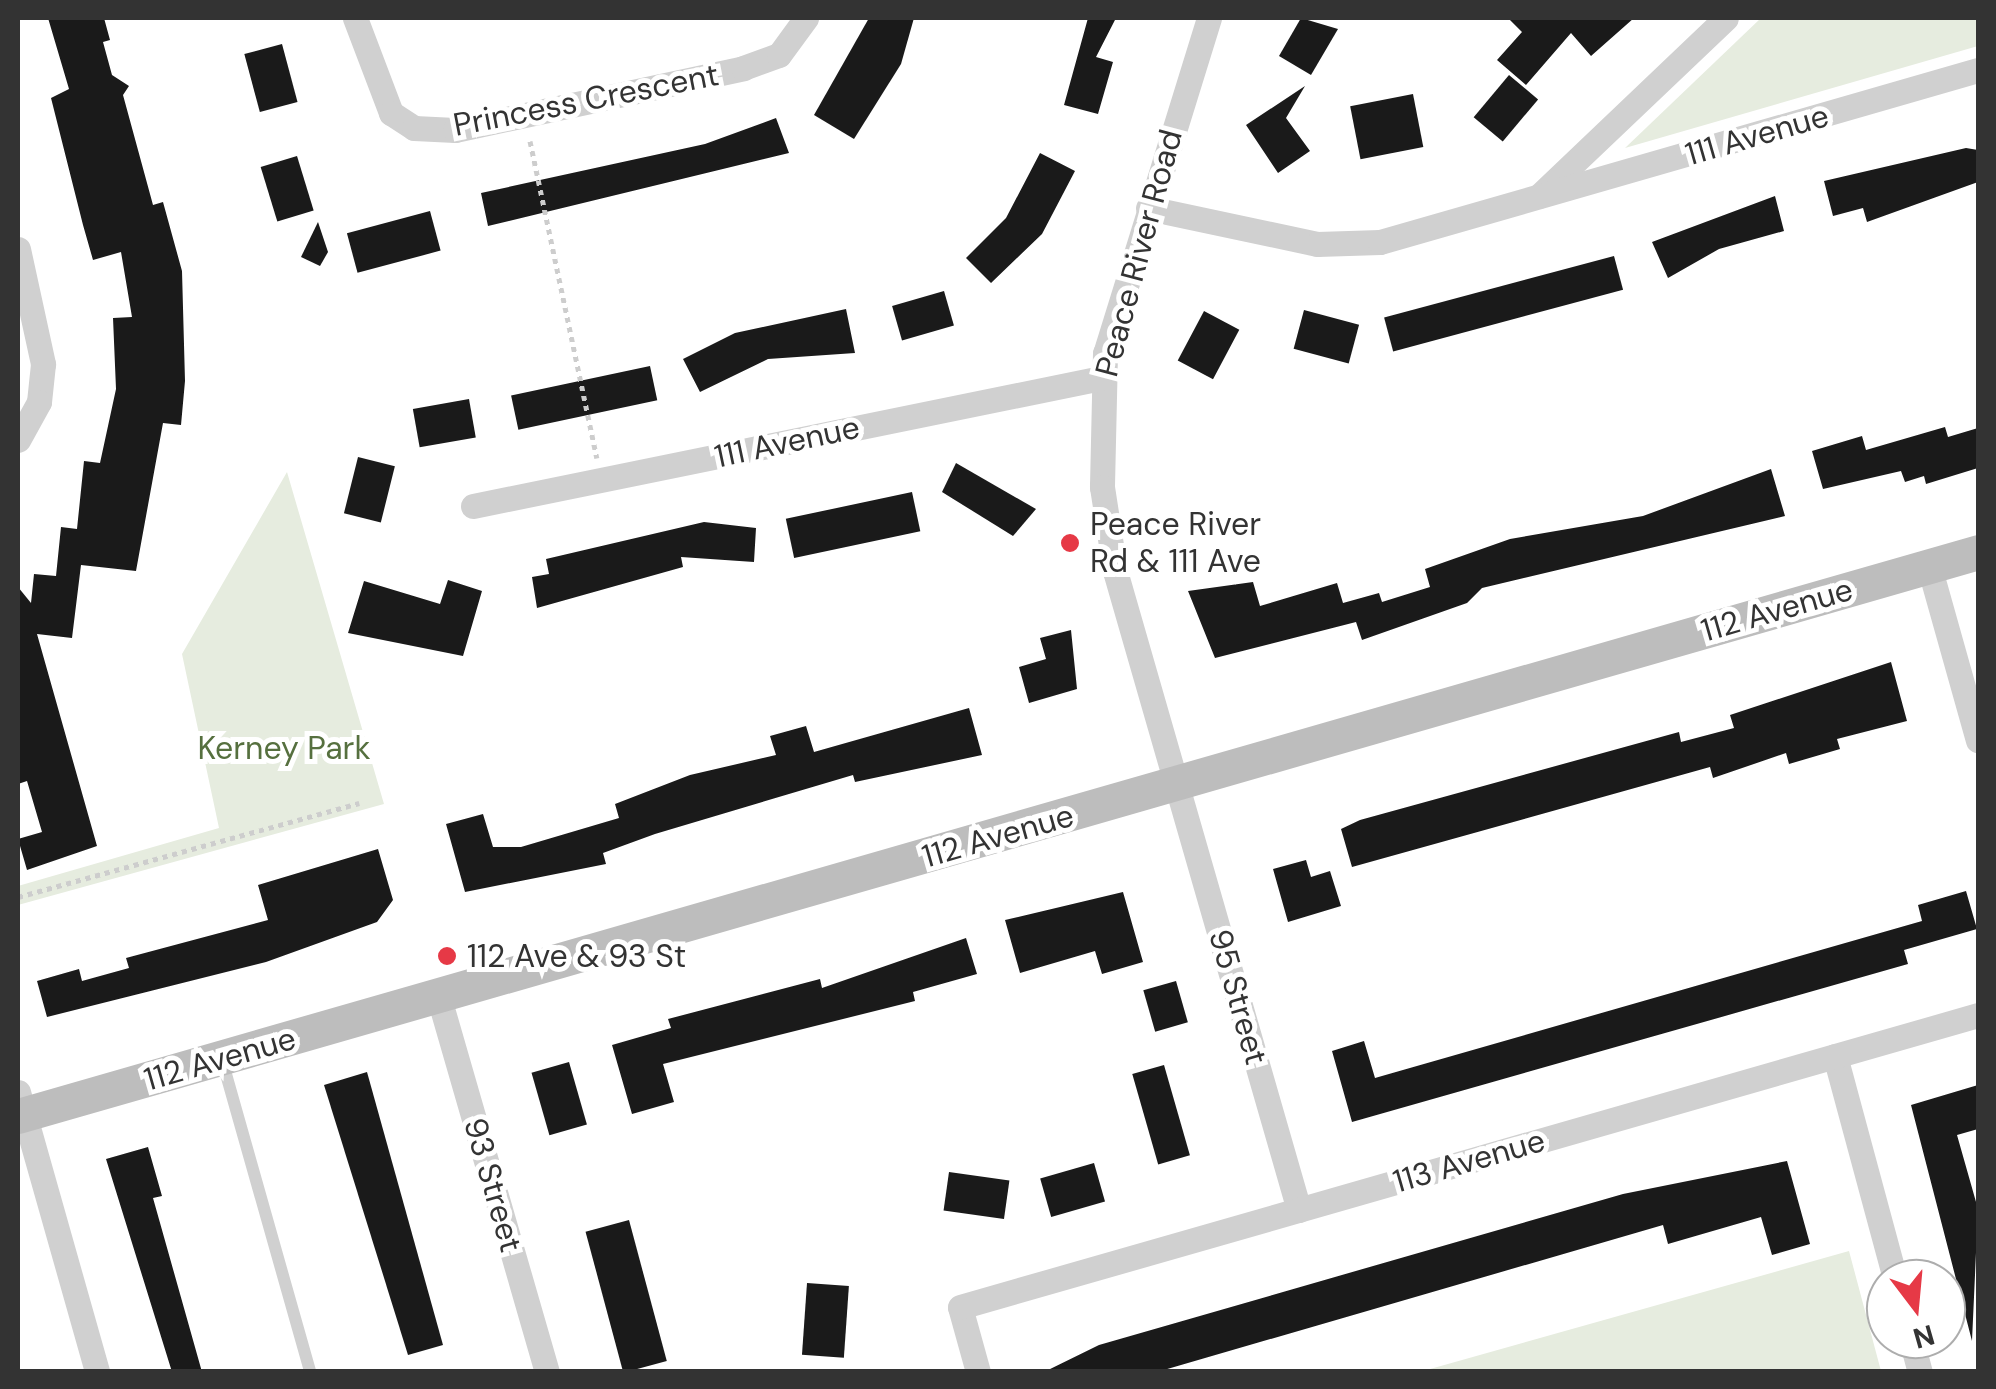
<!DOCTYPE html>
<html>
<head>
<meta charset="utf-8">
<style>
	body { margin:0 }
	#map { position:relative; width:1996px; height:1389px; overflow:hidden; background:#fff; font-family:"DM Sans",sans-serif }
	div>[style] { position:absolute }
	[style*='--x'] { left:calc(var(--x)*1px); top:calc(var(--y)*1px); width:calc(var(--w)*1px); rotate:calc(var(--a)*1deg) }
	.green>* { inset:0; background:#e6ecdf }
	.building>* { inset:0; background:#1a1a1a; transform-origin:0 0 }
	.path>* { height:5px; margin-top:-2.5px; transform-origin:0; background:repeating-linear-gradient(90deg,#cdcdcd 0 5px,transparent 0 10px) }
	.lane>* { height:12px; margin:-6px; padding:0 6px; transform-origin:6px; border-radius:6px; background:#d0d0d0 }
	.street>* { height:25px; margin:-12.5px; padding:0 12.5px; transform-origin:12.5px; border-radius:12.5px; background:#d0d0d0 }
	.secondary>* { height:35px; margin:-17.5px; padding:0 17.5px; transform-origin:17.5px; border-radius:17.5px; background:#bdbdbd }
	.dots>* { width:28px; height:28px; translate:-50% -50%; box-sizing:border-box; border:5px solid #fff; border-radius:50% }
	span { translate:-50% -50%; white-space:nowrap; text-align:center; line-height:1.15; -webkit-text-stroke:10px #fff; paint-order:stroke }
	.street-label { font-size:32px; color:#333 }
	.poi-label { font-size:32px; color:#333 }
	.left { translate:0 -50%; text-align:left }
	.park-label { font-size:32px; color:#56703f }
	.frame { position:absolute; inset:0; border:20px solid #333; pointer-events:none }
	.north { position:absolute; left:1866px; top:1259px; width:100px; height:100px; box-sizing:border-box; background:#fff; border:2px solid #adadad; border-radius:50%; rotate:164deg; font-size:28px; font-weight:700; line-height:40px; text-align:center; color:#333 }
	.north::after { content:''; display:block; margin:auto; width:35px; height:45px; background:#e63946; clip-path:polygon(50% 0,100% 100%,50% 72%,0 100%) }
</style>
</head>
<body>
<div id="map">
	<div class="green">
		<i style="clip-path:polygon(1761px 18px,1978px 18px,1978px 46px,1625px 148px)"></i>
		<i style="clip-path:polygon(287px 472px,384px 804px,18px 905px,18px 886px,219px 828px,182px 654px)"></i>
		<i style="clip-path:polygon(1849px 1251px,1881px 1371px,1423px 1371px)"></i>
	</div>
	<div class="building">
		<i style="clip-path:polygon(48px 18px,104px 18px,110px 40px,103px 42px,112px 75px,129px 86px,123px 95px,153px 205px,163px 202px,182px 271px,185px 381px,181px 425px,163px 423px,136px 571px,81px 565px,72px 638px,37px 634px,97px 846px,27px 870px,18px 839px,42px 832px,27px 781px,18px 784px,18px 587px,31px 603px,34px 574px,56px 576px,61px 527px,77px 529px,84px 461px,100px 463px,116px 389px,113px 318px,132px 317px,121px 252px,93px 260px,83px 225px,51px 98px,69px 89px)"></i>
		<i style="clip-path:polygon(869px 18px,914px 18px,901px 64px,854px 139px,814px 115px)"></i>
		<i style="clip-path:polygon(1088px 18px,1116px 18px,1096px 57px,1113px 62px,1098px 114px,1064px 105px)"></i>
		<i style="clip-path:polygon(1301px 18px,1338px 29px,1311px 75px,1279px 56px)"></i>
		<i style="clip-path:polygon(1508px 18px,1634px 18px,1591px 56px,1571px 33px,1526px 85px,1497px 60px,1522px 32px)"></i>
		<i style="left:282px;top:44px;width:60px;height:39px;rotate:75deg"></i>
		<i style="left:1509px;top:75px;width:38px;height:55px;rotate:40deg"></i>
		<i style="clip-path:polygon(1305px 86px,1286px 118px,1310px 151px,1278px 173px,1246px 125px)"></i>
		<i style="left:1413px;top:94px;width:54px;height:64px;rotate:79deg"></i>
		<i style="clip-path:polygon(776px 118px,789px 153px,488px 226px,481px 193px,705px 144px)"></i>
		<i style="clip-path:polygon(1966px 148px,1978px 150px,1978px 182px,1867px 222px,1863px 208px,1833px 216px,1824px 181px)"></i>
		<i style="clip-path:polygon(1040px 153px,1075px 171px,1042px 234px,991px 283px,966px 258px,1006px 218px)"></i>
		<i style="left:297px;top:156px;width:57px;height:38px;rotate:73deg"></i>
		<i style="clip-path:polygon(1775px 196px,1784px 231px,1719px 249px,1668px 278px,1652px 242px)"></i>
		<i style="left:430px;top:211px;width:41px;height:86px;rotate:75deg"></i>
		<i style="clip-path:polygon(318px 222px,328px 252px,320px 266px,301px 257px)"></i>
		<i style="left:1614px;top:256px;width:35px;height:238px;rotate:75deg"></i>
		<i style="left:944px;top:291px;width:36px;height:54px;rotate:74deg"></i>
		<i style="clip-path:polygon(846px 309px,855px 353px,768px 359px,700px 392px,683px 359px,735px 333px)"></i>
		<i style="left:1304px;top:310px;width:57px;height:40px;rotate:15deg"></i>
		<i style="left:1204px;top:311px;width:40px;height:56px;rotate:28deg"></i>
		<i style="left:650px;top:366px;width:35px;height:142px;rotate:78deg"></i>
		<i style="left:469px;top:399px;width:39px;height:57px;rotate:80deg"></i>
		<i style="clip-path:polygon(1945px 427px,1948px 437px,1978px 428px,1978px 468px,1926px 484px,1924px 476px,1905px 482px,1901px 471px,1823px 489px,1812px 451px,1862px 436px,1866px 450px)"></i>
		<i style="left:358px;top:457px;width:38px;height:58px;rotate:14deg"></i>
		<i style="clip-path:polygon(956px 463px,1036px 509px,1013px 536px,942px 492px)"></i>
		<i style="clip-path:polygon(1771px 469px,1785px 516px,1482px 588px,1467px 603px,1362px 640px,1356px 622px,1215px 658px,1188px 591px,1253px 582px,1260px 606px,1337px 583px,1343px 603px,1379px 593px,1382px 602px,1430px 587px,1425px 569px,1510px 539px,1643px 516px)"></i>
		<i style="left:912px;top:492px;width:40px;height:129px;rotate:78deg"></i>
		<i style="clip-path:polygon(704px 522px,756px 528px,754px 562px,681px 557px,683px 567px,537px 608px,532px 577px,549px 574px,546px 559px)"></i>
		<i style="clip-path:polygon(448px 580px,482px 591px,463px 656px,348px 633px,364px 581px,440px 604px)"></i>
		<i style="clip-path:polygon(1071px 630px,1077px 689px,1029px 703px,1019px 667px,1046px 659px,1040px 638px)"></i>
		<i style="clip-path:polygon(1891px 662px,1907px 721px,1837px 739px,1840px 749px,1789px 764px,1786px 753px,1713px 778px,1710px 767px,1352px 867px,1341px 829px,1360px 820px,1679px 732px,1681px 742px,1734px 728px,1730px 715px)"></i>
		<i style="clip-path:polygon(969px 708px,982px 755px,855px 782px,853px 775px,655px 834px,603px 853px,606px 864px,465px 892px,446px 824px,483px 814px,493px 847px,521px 847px,619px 818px,615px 804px,690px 775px,776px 755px,770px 736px,806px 726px,814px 752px)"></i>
		<i style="clip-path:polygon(378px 849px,393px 900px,377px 922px,266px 962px,47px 1017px,37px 981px,79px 969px,82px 981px,129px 968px,126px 958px,268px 920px,258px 885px)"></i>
		<i style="clip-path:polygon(1306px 860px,1311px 877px,1330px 871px,1341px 906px,1288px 922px,1273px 869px)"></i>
		<i style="clip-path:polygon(1966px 891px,1977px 929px,1904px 950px,1908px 964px,1352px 1122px,1332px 1051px,1364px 1041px,1375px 1078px,1922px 921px,1918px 905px)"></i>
		<i style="clip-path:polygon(1123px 892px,1143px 962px,1102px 974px,1095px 951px,1020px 973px,1005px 920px)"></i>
		<i style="clip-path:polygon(966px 938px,977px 974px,913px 992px,915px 1001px,663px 1064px,674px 1102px,632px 1114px,612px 1045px,671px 1028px,668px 1019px,820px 979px,822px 988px)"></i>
		<i style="left:1176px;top:981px;width:43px;height:34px;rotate:74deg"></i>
		<i style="left:569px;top:1062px;width:65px;height:39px;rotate:74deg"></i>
		<i style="left:1164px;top:1065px;width:94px;height:33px;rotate:74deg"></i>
		<i style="clip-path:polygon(367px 1072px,443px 1345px,408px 1355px,324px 1085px)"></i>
		<i style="clip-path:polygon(1978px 1085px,1978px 1129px,1957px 1135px,1978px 1209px,1972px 1341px,1911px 1105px)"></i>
		<i style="clip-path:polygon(148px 1147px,162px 1196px,153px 1198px,202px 1372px,172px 1372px,106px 1159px)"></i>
		<i style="clip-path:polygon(1787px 1161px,1810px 1244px,1772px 1255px,1761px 1217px,1668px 1244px,1663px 1225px,1157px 1372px,1044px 1372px,1099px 1345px,1623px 1194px)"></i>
		<i style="left:1094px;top:1163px;width:40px;height:56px;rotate:74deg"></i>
		<i style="left:949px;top:1172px;width:61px;height:39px;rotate:8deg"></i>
		<i style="left:629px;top:1220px;width:146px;height:45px;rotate:75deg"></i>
		<i style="left:807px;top:1283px;width:42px;height:72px;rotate:4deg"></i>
	</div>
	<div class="path">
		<i style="--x:530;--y:141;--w:324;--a:78.1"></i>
		<i style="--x:18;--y:897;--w:354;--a:-15.4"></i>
	</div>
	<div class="lane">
		<i style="--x:222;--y:1060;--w:324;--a:74.2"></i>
	</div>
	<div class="street">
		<i style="--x:355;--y:18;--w:102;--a:69.2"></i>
		<i style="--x:391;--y:113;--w:27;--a:33"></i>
		<i style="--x:414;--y:128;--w:41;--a:2.8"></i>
		<i style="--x:455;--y:130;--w:295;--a:-12.1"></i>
		<i style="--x:743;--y:68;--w:38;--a:-20"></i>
		<i style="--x:779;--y:55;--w:46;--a:-53.9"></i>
		<i style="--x:1209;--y:18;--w:351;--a:107.2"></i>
		<i style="--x:1105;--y:353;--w:134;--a:91.3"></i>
		<i style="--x:1102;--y:487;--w:85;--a:81.2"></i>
		<i style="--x:1115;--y:571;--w:665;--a:73.94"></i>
		<i style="--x:1539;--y:196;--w:258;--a:-43.6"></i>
		<i style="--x:1148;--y:208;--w:173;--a:12"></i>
		<i style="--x:1317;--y:244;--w:63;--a:-1.8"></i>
		<i style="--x:1380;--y:242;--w:622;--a:-16.05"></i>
		<i style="--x:18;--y:249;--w:118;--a:77.7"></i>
		<i style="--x:43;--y:364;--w:38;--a:96"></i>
		<i style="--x:39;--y:402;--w:43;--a:118.9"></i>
		<i style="--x:473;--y:506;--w:641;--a:-11.52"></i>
		<i style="--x:1929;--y:566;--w:181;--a:74.3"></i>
		<i style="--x:439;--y:998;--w:389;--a:73.9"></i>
		<i style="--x:1835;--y:1056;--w:231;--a:74.9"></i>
		<i style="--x:18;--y:1092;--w:291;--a:74.2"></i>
		<i style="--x:1911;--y:1339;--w:34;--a:75"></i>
		<i style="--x:978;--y:1372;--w:67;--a:-105.5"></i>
		<i style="--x:960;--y:1307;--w:1059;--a:-16"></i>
	</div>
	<div class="secondary">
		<i style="--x:18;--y:1116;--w:2040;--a:-16.05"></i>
	</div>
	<div class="dots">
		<i style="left:1070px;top:543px;background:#e63946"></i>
		<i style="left:447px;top:956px;background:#e63946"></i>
	</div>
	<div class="street-label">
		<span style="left:586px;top:100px;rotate:-11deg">Princess Crescent</span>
		<span style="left:1757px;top:135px;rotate:-16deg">111 Avenue</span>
		<span style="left:1139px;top:253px;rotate:-75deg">Peace River Road</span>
		<span style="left:787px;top:442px;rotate:-12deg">111 Avenue</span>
		<span style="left:1777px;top:610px;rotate:-16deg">112 Avenue</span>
		<span style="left:998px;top:836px;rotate:-16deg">112 Avenue</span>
		<span style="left:1238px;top:997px;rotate:74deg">95 Street</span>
		<span style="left:220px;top:1059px;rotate:-16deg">112 Avenue</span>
		<span style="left:1469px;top:1161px;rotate:-16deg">113 Avenue</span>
		<span style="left:493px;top:1185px;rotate:74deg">93 Street</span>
	</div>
	<div class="poi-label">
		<span class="left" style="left:1090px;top:543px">Peace River<br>Rd &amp; 111 Ave</span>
		<span class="left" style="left:467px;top:956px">112 Ave &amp; 93 St</span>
	</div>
	<div class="park-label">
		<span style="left:284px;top:748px">Kerney Park</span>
	</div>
	<div class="frame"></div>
	<div class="north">N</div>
</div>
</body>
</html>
